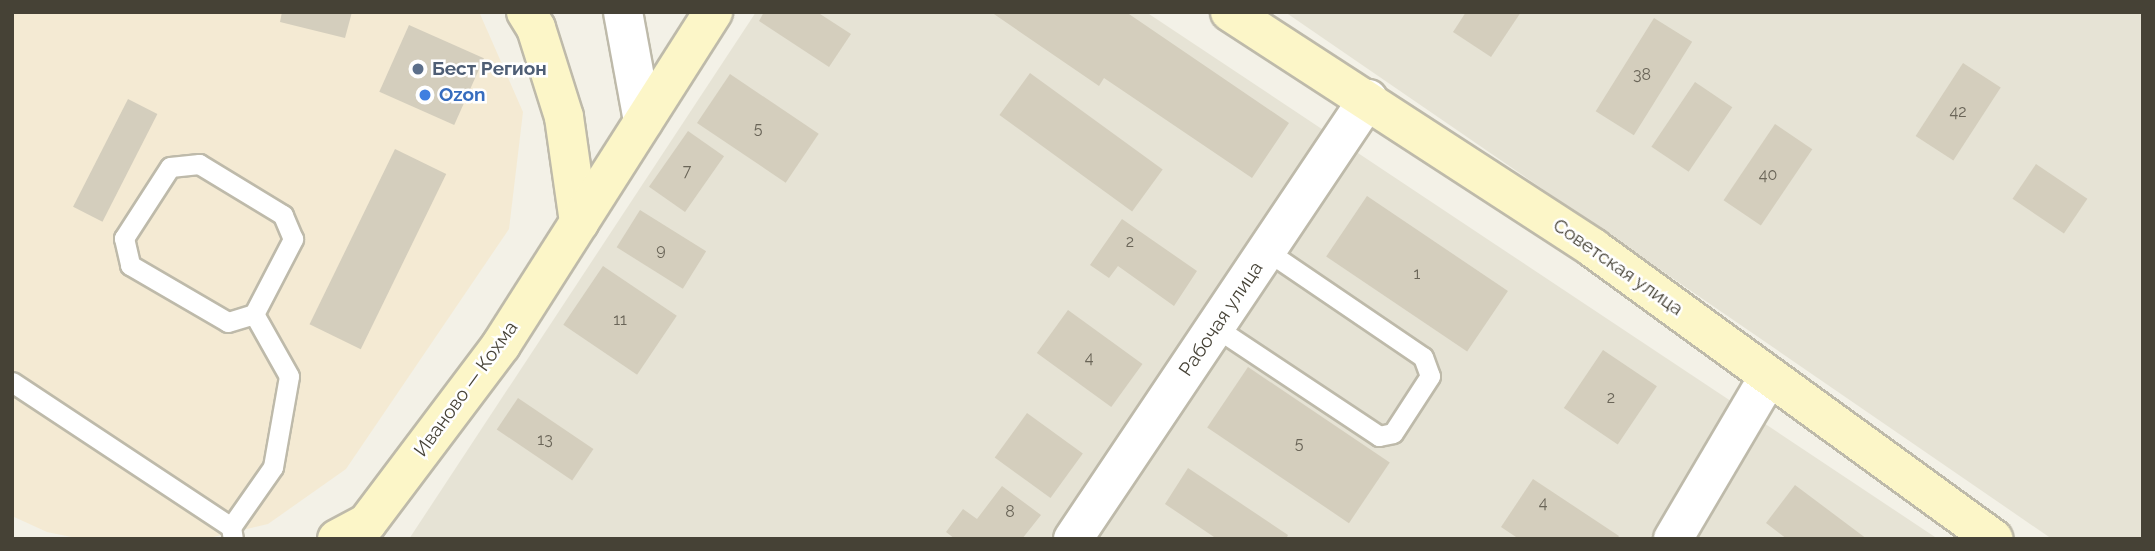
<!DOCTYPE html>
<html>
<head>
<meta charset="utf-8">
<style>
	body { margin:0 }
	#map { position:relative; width:2155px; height:551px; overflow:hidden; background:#f3f1e7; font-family:Raleway,sans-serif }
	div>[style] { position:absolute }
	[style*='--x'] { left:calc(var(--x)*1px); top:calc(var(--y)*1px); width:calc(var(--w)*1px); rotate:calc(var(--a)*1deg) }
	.residential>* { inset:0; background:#e6e3d5 }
	.commercial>* { inset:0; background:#f4ead3 }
	.building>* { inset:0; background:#d4cebd; transform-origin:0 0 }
	.roads { filter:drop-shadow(2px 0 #bebaaa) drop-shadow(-2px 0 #bebaaa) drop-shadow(0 2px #bebaaa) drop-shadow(0 -2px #bebaaa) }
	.service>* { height:19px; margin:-9.5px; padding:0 9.5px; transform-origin:9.5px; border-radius:9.5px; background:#fff }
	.minor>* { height:38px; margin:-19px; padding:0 19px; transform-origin:19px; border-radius:19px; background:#fff }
	.tertiary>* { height:38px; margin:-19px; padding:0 19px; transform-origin:19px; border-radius:19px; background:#fff }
	.secondary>* { height:38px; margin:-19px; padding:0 19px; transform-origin:19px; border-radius:19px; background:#fcf6c8 }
	.dots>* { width:19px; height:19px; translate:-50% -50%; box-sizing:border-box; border:4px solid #fff; border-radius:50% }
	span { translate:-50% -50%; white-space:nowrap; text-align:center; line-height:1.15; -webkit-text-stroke:5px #fff; paint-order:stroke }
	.number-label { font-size:16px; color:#6a6558 }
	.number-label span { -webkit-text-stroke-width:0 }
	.service-label { font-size:19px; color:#4e5e75; font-weight:700 }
	.left { translate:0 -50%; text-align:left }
	.shop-label { font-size:19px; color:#366cbe; font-weight:700 }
	.street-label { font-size:19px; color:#464236 }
	.frame { position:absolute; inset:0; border:14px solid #464236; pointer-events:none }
</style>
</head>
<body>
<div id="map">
	<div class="residential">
		<i style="clip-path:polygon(756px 12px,1146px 12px,1938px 539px,409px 539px)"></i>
		<i style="clip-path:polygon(1285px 12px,2143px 12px,2143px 539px,2052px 539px)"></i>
	</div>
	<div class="commercial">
		<i style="clip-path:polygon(12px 12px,480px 14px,523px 112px,509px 229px,346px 469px,268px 524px,205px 539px,81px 539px,47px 532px,12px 516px)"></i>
	</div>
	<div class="building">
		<i style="clip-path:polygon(282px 12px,352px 12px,345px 38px,280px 22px)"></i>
		<i style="clip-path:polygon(764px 12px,817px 12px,851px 34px,829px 67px,759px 21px)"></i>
		<i style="clip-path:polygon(991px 12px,1126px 12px,1289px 123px,1252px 178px,1104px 78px,1099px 86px)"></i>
		<i style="clip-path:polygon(1466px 12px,1521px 12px,1491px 57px,1453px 32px)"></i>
		<i style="left:1654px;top:18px;width:45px;height:110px;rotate:32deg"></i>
		<i style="left:409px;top:25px;width:82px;height:73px;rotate:24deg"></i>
		<i style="left:1963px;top:63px;width:45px;height:87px;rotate:33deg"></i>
		<i style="left:1030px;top:73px;width:164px;height:52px;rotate:36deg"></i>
		<i style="left:730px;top:74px;width:107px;height:59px;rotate:34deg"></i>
		<i style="left:1695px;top:82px;width:45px;height:78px;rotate:34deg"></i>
		<i style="left:128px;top:99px;width:33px;height:121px;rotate:27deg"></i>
		<i style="left:1775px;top:124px;width:45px;height:92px;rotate:34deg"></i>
		<i style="left:688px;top:131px;width:44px;height:68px;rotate:35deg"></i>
		<i style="left:395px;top:149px;width:57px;height:195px;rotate:26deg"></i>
		<i style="left:2036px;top:164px;width:62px;height:42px;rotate:34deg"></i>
		<i style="left:1367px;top:196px;width:170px;height:73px;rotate:34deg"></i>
		<i style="left:640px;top:210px;width:78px;height:44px;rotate:32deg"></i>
		<i style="clip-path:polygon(1122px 219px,1197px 271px,1174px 306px,1118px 266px,1109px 278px,1090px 265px)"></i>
		<i style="left:603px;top:266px;width:89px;height:71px;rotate:34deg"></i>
		<i style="left:1068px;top:310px;width:92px;height:53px;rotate:36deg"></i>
		<i style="left:1603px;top:350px;width:65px;height:70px;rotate:34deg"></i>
		<i style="left:1248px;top:367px;width:171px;height:73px;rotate:34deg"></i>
		<i style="left:518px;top:398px;width:91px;height:38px;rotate:34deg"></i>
		<i style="left:1027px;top:413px;width:69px;height:55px;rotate:36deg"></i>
		<i style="clip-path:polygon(1188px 468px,1288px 535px,1286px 539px,1217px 539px,1165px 504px)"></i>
		<i style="clip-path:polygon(1533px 479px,1619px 536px,1617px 539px,1519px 539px,1501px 527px)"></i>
		<i style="clip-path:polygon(1795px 485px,1867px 539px,1787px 539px,1766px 523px)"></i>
		<i style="clip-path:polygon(1002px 486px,1041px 515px,1022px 539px,955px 539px,946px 532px,963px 509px,977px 519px)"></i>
	</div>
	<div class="roads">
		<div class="service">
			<i style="--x:1215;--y:327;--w:197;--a:33.6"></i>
			<i style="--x:1379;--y:436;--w:14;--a:-12"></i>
			<i style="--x:1393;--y:433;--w:68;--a:-57"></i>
			<i style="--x:1430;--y:376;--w:20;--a:-110"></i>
			<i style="--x:1423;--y:357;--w:189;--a:-145.8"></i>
			<i style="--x:12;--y:382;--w:263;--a:33.5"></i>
			<i style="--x:231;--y:527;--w:12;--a:81"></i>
			<i style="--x:231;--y:527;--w:73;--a:-55"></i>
			<i style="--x:273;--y:467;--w:92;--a:-80"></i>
			<i style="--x:289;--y:376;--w:71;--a:-119.4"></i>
			<i style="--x:254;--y:314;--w:85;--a:-62.5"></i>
			<i style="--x:293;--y:239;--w:26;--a:-113"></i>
			<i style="--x:283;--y:215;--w:98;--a:-148.7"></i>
			<i style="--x:199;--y:164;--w:29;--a:174"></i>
			<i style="--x:170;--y:167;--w:85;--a:122.9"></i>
			<i style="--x:124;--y:238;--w:28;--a:77"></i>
			<i style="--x:130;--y:265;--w:113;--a:30.2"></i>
			<i style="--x:228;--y:322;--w:27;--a:-17"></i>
		</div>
		<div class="minor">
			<i style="--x:1073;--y:539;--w:530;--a:-56.16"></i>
			<i style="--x:1673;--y:539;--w:189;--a:-59.5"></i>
		</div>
		<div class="tertiary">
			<i style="--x:623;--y:12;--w:111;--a:79.6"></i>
		</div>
		<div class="secondary">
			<i style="--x:526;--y:12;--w:19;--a:58"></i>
			<i style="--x:536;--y:28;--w:93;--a:72.5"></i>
			<i style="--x:564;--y:117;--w:107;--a:81.9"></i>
			<i style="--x:1230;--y:12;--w:433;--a:33"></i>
			<i style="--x:1593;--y:248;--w:495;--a:36"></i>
			<i style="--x:337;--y:539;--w:34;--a:-28"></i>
			<i style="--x:367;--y:523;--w:223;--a:-53"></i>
			<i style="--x:501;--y:345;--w:395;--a:-57.5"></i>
		</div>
	</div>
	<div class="dots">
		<i style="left:418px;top:69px;background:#5c6f8a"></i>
		<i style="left:425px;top:95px;background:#3f7fe0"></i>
	</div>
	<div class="number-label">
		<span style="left:1642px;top:75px">38</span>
		<span style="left:1958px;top:112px">42</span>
		<span style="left:758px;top:129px">5</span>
		<span style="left:687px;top:171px">7</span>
		<span style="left:1768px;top:175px">40</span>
		<span style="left:1130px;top:242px">2</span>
		<span style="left:661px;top:250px">9</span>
		<span style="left:1417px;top:274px">1</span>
		<span style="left:620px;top:320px">11</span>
		<span style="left:1089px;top:358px">4</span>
		<span style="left:1611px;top:398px">2</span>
		<span style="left:545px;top:440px">13</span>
		<span style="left:1299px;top:444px">5</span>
		<span style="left:1543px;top:503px">4</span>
		<span style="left:1010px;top:512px">8</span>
	</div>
	<div class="service-label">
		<span class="left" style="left:432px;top:69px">Бест Регион</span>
	</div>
	<div class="shop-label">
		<span class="left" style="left:439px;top:95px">Ozon</span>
	</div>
	<div class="street-label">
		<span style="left:1618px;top:267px;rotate:35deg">Советская улица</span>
		<span style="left:1221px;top:319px;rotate:-56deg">Рабочая улица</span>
		<span style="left:466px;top:389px;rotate:-54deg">Иваново — Кохма</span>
	</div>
	<div class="frame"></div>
</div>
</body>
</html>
